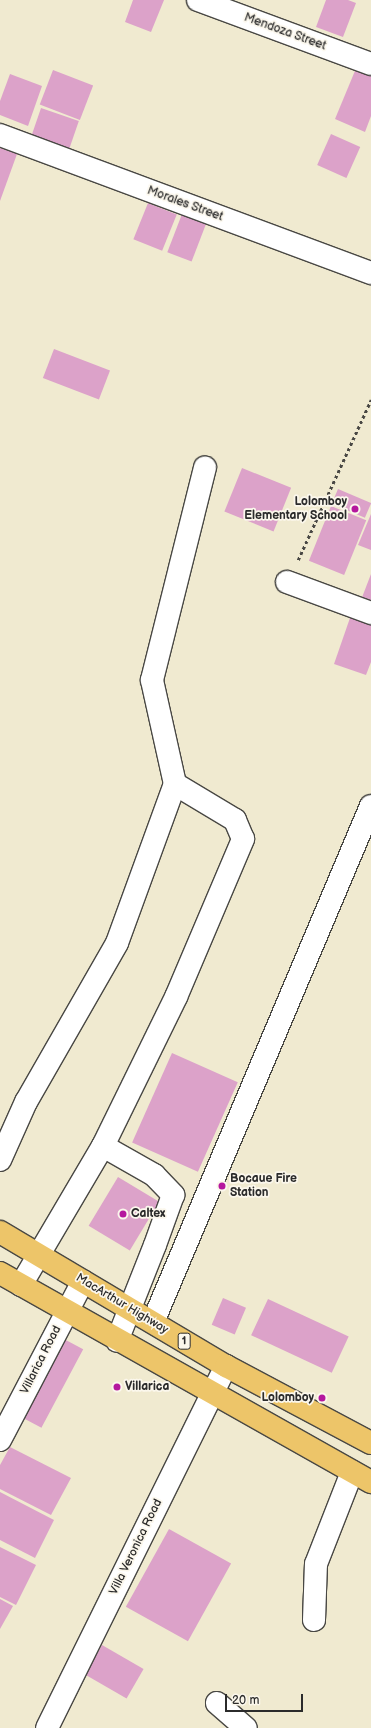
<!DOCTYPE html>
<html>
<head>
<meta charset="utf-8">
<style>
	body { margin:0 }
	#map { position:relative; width:371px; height:1728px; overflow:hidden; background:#f0ead0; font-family:"Balsamiq Sans",sans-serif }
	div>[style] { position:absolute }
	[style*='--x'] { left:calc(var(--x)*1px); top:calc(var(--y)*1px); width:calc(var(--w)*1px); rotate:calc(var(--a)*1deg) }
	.building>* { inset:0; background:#dca2c9; transform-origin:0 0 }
	.path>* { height:2.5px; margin-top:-1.25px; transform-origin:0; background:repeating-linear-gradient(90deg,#494844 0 3px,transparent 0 6px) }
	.roads { filter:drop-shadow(1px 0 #494844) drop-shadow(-1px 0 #494844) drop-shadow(0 1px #494844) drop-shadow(0 -1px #494844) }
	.minor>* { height:22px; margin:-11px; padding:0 11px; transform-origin:11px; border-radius:11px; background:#fff }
	.highway>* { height:22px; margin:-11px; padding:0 11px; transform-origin:11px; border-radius:11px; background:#edc569 }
	.dots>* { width:11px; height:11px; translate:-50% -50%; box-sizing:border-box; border:2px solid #fbf7ec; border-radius:50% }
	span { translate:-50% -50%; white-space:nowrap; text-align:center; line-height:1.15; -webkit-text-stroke:3.5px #fbf7ec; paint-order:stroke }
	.shield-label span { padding:1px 3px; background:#fbf7ec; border:1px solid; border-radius:3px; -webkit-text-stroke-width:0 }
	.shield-label { font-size:11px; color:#2b2b2b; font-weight:700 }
	.street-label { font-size:12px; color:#2b2b2b }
	.poi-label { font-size:12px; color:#2b2b2b; font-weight:700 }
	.right { translate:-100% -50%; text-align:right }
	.left { translate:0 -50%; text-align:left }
	.scale { position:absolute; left:225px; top:1694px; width:78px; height:18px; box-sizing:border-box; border:2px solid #2b2b2b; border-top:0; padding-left:5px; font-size:12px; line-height:14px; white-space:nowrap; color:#2b2b2b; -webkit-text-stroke:3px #fbf7ec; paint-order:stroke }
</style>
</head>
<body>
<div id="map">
	<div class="building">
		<i style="clip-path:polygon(133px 0,164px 0,151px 32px,125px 22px)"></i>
		<i style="clip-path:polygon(326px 0,348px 0,356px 3px,343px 37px,316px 27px)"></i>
		<i style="clip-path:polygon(357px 66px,371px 72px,371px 116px,365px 132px,335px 119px)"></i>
		<i style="left:53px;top:70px;width:43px;height:37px;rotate:21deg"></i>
		<i style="clip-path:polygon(10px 74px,42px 86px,28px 126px,0 115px,0 101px)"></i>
		<i style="left:41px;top:108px;width:40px;height:29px;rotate:19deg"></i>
		<i style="left:331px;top:134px;width:32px;height:34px;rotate:24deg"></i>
		<i style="clip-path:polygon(0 148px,17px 154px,0 201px)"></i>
		<i style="left:148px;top:203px;width:31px;height:39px;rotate:22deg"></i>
		<i style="left:182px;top:214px;width:26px;height:41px;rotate:21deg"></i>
		<i style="left:54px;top:349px;width:60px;height:31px;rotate:21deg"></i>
		<i style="left:242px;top:468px;width:53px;height:47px;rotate:22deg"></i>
		<i style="left:338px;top:489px;width:36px;height:16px;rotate:23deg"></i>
		<i style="left:331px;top:506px;width:38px;height:59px;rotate:22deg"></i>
		<i style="clip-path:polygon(371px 514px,371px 550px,358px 545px)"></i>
		<i style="clip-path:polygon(371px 574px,371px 603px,361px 600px)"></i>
		<i style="clip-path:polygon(351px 615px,371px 622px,371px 662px,366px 675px,334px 664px)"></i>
		<i style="left:172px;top:1053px;width:72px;height:98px;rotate:24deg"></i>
		<i style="left:118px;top:1177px;width:48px;height:57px;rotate:31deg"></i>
		<i style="left:223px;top:1298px;width:25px;height:29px;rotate:23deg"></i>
		<i style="left:268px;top:1299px;width:89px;height:40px;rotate:25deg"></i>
		<i style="left:62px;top:1338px;width:24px;height:89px;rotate:28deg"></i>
		<i style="clip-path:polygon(10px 1447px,71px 1478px,51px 1515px,0 1489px,0 1465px)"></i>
		<i style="clip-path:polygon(0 1492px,54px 1520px,35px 1558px,0 1540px)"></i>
		<i style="left:169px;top:1529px;width:71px;height:89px;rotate:29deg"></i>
		<i style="clip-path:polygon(0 1547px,36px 1565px,16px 1605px,0 1597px)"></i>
		<i style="clip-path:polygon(0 1599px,13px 1606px,0 1629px)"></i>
		<i style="left:102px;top:1645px;width:48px;height:34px;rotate:30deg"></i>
	</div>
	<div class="path">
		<i style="--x:298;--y:560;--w:176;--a:-65.5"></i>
	</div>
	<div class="roads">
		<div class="minor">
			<i style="--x:198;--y:0;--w:184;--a:20.3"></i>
			<i style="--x:0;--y:135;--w:396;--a:20.4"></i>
			<i style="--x:287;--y:582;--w:90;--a:20.3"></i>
			<i style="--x:103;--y:1146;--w:166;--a:-63.9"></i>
			<i style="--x:176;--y:997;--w:172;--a:-67"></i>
			<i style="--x:243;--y:839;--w:21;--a:-113"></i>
			<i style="--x:235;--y:820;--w:70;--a:-149"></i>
			<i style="--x:0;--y:1160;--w:64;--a:-65.9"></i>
			<i style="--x:26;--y:1102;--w:183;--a:-60.2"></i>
			<i style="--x:117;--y:943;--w:169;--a:-70"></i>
			<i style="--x:175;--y:784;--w:107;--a:-102.5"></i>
			<i style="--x:152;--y:680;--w:219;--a:-76"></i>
			<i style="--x:21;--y:1285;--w:161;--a:-59.5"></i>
			<i style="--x:103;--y:1146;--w:59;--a:29.6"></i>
			<i style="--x:154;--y:1175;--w:28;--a:46"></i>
			<i style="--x:173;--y:1195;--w:53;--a:109.8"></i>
			<i style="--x:155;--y:1245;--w:103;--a:111.6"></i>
			<i style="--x:153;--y:1322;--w:560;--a:-67.1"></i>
			<i style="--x:0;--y:1440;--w:179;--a:-62.4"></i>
			<i style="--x:314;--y:1620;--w:56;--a:-88"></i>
			<i style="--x:316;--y:1564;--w:99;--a:-68.6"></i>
			<i style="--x:217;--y:1703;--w:38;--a:41"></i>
			<i style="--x:47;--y:1728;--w:404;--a:-63.7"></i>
		</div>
		<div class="highway">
			<i style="--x:0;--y:1232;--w:263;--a:30.7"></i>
			<i style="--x:226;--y:1366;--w:164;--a:28"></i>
			<i style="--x:0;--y:1273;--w:426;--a:29.4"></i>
		</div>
	</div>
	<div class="dots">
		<i style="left:355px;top:509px;background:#b5179e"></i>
		<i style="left:222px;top:1186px;background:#b5179e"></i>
		<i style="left:123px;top:1214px;background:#b5179e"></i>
		<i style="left:117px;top:1387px;background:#b5179e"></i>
		<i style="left:322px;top:1398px;background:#b5179e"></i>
	</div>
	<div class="shield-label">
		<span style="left:184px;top:1341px">1</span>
	</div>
	<div class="street-label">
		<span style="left:285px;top:32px;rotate:20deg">Mendoza Street</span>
		<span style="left:185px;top:204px;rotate:20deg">Morales Street</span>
		<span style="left:122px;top:1304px;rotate:31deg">MacArthur Highway</span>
		<span style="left:41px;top:1360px;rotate:-63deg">Villarica Road</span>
		<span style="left:136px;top:1547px;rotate:-64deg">Villa Veronica Road</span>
	</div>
	<div class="poi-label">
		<span class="right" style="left:347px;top:509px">Lolomboy<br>Elementary School</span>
		<span class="left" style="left:230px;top:1186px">Bocaue Fire<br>Station</span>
		<span class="left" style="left:131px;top:1214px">Caltex</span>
		<span class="left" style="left:125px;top:1387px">Villarica</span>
		<span class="right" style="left:314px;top:1398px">Lolomboy</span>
	</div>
	<div class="scale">20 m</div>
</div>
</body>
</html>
